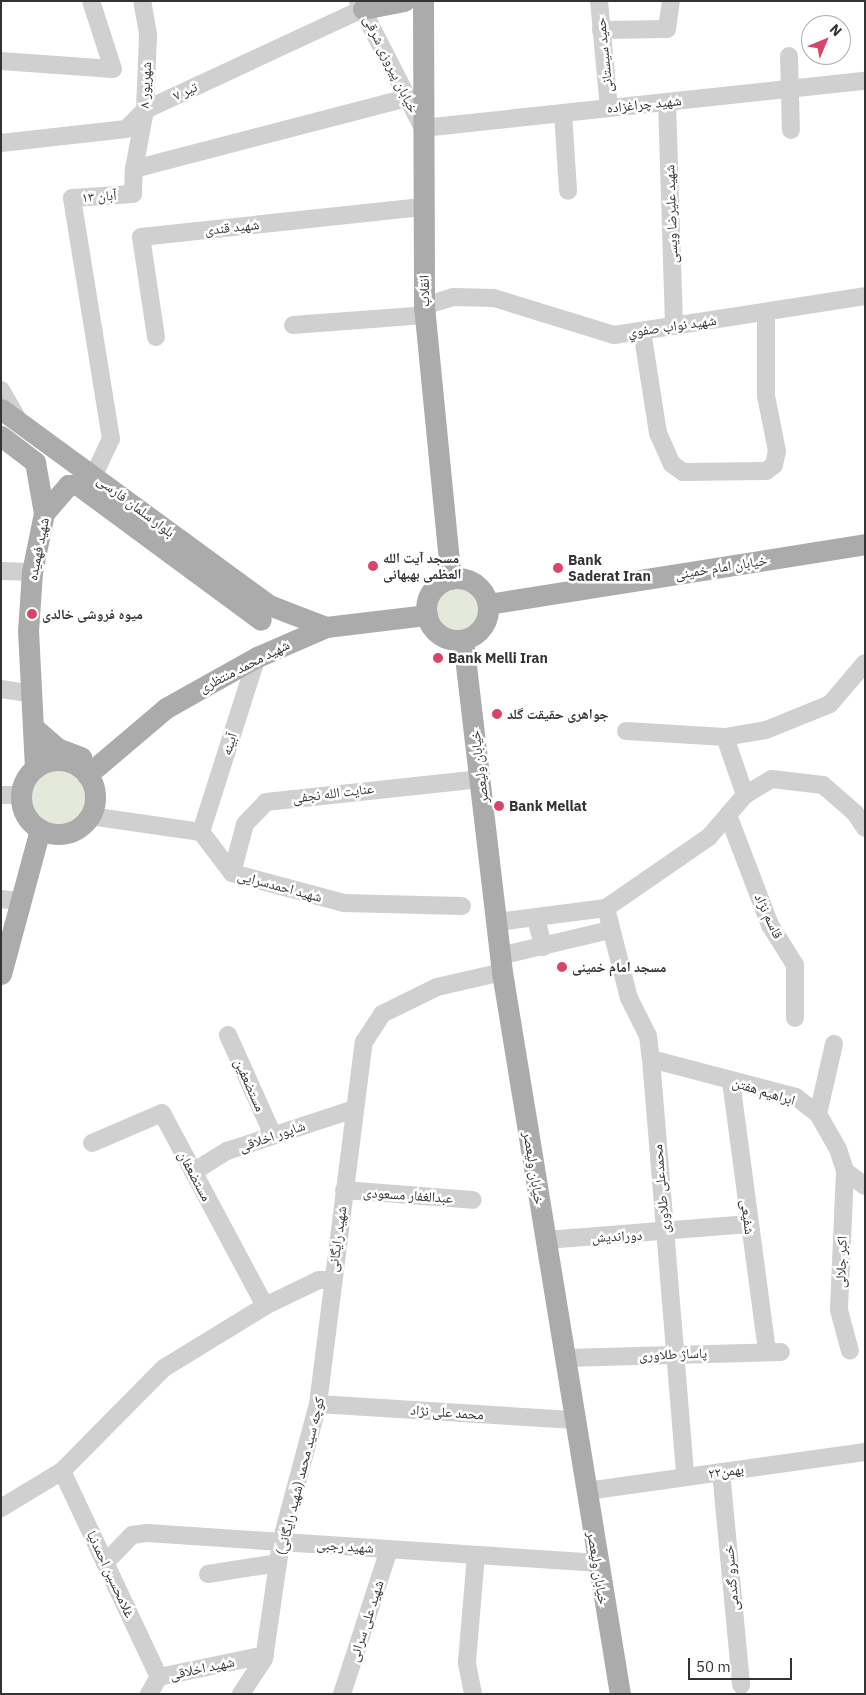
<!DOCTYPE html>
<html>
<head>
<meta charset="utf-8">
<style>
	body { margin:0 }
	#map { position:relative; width:866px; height:1695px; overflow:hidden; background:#fff; font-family:"IBM Plex Sans","Noto Naskh Arabic",sans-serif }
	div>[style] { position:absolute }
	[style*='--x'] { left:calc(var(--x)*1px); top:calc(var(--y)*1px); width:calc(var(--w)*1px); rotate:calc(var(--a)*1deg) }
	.green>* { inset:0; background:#e4e9dc }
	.round { border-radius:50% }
	.minor>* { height:18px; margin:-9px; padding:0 9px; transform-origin:9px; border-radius:9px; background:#d0d0d0 }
	.major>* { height:21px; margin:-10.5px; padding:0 10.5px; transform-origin:10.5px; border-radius:10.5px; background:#ababab }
	.major>.ring { margin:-10.5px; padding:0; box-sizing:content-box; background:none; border:21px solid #ababab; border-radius:50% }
	.dots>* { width:14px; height:14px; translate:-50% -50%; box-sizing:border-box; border:2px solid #fff; border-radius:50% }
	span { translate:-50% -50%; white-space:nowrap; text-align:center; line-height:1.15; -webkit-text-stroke:5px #fff; paint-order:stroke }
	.street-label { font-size:14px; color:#333 }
	.poi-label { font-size:14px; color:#333; font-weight:700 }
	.left { translate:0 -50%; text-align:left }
	.frame { position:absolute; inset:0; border:2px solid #333; pointer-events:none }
	.north { position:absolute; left:801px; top:15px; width:50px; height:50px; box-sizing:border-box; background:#fff; border:1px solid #adadad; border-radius:50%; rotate:45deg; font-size:14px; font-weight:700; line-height:20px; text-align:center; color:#333 }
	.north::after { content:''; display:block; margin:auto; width:18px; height:22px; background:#d94568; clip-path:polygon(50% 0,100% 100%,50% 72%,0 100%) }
	.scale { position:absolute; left:688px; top:1658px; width:104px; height:22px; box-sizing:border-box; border:2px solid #333; border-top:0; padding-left:6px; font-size:15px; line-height:18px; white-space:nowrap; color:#333; -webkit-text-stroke:4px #fff; paint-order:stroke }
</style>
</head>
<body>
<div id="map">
	<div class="green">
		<i class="round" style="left:431px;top:584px;width:52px;height:52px"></i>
		<i class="round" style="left:31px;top:770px;width:54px;height:54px"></i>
	</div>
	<div class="minor">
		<i style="--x:358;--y:1;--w:143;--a:62.9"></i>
		<i style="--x:423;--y:128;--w:444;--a:-6.1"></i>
		<i style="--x:599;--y:1;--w:107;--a:84.7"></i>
		<i style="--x:601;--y:30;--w:66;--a:-0.9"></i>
		<i style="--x:667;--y:29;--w:28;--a:-82"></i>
		<i style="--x:789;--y:56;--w:74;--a:88.5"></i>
		<i style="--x:1;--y:61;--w:112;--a:4.1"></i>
		<i style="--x:113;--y:69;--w:71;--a:-107.9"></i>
		<i style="--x:667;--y:102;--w:224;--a:88.2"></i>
		<i style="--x:563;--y:113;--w:78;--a:86.3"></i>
		<i style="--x:1;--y:143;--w:126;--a:-6.4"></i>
		<i style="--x:126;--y:129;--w:27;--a:-45"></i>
		<i style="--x:145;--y:110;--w:240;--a:-24.9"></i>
		<i style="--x:134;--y:169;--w:60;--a:-79.4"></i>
		<i style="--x:145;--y:110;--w:76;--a:-87.7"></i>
		<i style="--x:148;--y:34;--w:34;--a:-100"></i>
		<i style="--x:424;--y:306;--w:31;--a:-17"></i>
		<i style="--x:454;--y:297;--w:40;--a:1.4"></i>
		<i style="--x:494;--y:298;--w:126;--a:17.1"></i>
		<i style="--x:614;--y:335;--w:254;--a:-8.8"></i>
		<i style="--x:293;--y:325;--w:132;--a:-4.3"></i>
		<i style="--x:642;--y:331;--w:103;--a:81.1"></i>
		<i style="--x:658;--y:433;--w:34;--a:66"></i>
		<i style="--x:672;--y:464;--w:14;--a:36"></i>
		<i style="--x:683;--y:472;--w:83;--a:-0.7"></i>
		<i style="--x:766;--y:471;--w:10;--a:-37"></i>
		<i style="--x:774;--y:465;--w:14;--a:-78"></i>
		<i style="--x:777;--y:451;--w:56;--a:-101.3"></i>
		<i style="--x:766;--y:396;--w:84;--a:-90"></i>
		<i style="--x:156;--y:337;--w:101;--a:-98.5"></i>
		<i style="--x:141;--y:237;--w:285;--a:-6.1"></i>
		<i style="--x:1;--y:390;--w:30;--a:60"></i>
		<i style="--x:94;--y:475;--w:40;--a:-65"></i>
		<i style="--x:111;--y:439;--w:244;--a:-99.2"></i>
		<i style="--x:72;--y:198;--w:61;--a:-3.8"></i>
		<i style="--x:133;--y:194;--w:25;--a:-88"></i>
		<i style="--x:134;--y:169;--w:281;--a:-14.6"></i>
		<i style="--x:1;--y:571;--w:31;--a:2"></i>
		<i style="--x:1;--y:689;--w:30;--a:9"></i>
		<i style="--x:626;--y:731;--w:99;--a:3.5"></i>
		<i style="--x:1;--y:795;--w:21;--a:0"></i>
		<i style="--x:745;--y:795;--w:61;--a:-109"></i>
		<i style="--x:725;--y:737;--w:42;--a:-9.7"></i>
		<i style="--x:766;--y:730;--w:69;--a:-22.1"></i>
		<i style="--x:830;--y:704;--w:54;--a:-49.5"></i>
		<i style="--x:728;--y:815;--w:118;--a:69.1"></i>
		<i style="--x:770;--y:925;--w:47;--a:58"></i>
		<i style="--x:795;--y:965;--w:53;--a:90"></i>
		<i style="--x:90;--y:816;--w:112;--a:8.2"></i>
		<i style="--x:201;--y:832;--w:51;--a:52.9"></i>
		<i style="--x:232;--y:873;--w:116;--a:15"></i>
		<i style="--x:344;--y:903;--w:118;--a:1.5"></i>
		<i style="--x:201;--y:832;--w:184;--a:-72.3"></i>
		<i style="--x:232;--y:873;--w:51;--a:-75.1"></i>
		<i style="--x:245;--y:824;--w:30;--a:-46"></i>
		<i style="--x:266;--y:802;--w:216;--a:-6.1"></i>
		<i style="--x:1;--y:899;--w:19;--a:6"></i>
		<i style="--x:606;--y:908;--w:93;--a:75.7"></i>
		<i style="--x:629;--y:998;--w:42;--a:63.4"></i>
		<i style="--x:648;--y:1036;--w:23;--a:83"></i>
		<i style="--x:651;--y:1059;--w:419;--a:85.3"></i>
		<i style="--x:536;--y:918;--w:30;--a:76"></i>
		<i style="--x:497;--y:922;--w:110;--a:-7.3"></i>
		<i style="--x:606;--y:908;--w:125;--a:-34.6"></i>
		<i style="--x:709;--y:837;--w:55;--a:-49.4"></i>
		<i style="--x:745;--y:795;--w:31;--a:-31"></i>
		<i style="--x:772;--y:779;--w:51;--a:6.7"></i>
		<i style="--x:823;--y:785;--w:43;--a:41.2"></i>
		<i style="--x:855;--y:813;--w:18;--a:56"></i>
		<i style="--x:500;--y:956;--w:113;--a:-13.3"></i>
		<i style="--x:228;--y:1035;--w:110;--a:65.8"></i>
		<i style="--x:651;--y:1059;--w:150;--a:14.7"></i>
		<i style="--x:796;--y:1097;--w:28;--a:38"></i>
		<i style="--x:818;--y:1114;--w:40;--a:60.3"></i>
		<i style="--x:838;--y:1149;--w:23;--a:72"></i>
		<i style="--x:845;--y:1171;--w:25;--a:37"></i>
		<i style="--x:731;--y:1081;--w:273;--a:82.4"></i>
		<i style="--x:818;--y:1114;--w:72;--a:-77.1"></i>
		<i style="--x:92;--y:1143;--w:76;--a:-23.2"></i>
		<i style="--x:162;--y:1113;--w:219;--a:61.9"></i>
		<i style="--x:845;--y:1171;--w:139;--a:92.5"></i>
		<i style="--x:839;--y:1310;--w:42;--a:75"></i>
		<i style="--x:193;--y:1172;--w:40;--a:-32"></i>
		<i style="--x:227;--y:1151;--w:134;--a:-18.3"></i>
		<i style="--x:344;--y:1190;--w:129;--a:4.4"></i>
		<i style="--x:546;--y:1240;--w:204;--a:-4.5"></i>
		<i style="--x:565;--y:1358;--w:216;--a:-1.6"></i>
		<i style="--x:318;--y:1404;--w:257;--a:3.6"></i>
		<i style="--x:62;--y:1471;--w:228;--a:64.8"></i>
		<i style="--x:721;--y:1472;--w:214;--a:84.6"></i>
		<i style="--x:587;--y:1491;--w:281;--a:-8"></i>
		<i style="--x:1;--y:1508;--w:71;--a:-31.2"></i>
		<i style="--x:62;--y:1471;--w:145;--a:-45.3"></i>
		<i style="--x:164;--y:1368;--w:119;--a:-31.5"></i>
		<i style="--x:265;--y:1306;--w:60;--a:-25.7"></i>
		<i style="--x:319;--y:1280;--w:12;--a:0"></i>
		<i style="--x:105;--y:1563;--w:39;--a:-46"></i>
		<i style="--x:132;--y:1535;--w:15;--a:-8"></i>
		<i style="--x:147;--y:1533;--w:450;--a:3.8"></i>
		<i style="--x:208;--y:1574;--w:71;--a:-8.9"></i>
		<i style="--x:149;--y:1694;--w:20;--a:-60"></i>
		<i style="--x:159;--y:1677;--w:108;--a:-11.7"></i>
		<i style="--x:241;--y:1694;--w:42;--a:-56.7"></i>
		<i style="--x:264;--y:1659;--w:118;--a:-81.7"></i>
		<i style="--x:281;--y:1542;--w:143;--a:-75"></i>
		<i style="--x:318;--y:1404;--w:365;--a:-82.8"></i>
		<i style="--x:364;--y:1042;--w:33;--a:-57"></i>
		<i style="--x:382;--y:1014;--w:61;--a:-26.1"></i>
		<i style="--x:437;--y:987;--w:67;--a:-13"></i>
		<i style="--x:342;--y:1694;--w:152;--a:-72"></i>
		<i style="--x:473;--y:1694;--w:33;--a:-101"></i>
		<i style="--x:467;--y:1662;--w:107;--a:-85.2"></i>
	</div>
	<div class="major">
		<i style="--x:423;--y:1;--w:305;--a:89.8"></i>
		<i style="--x:424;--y:306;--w:274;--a:84.4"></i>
		<i style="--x:363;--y:9;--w:42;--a:-11"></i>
		<i style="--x:1;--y:409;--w:332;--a:36.2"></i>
		<i style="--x:269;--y:605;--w:61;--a:21.1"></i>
		<i style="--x:1;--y:436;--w:43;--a:37.4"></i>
		<i style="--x:35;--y:462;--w:52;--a:80"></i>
		<i class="ring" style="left:426px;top:578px;width:41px;height:41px"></i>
		<i style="--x:488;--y:604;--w:382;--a:-9"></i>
		<i style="--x:463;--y:640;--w:334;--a:83.3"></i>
		<i style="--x:502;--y:972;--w:732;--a:80.72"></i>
		<i style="--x:33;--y:727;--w:32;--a:41"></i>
		<i style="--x:57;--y:748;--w:26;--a:21"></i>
		<i class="ring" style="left:21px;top:760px;width:53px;height:53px"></i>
		<i style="--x:35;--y:768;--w:137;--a:-92.9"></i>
		<i style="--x:28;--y:631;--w:59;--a:-86.1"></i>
		<i style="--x:32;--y:572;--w:60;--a:-78.5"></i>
		<i style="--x:44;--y:513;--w:37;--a:-49"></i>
		<i style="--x:68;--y:485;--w:10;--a:0"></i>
		<i style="--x:78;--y:485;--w:227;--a:36.4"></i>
		<i style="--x:87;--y:775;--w:104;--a:-40.3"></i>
		<i style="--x:166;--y:708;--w:104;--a:-29.3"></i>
		<i style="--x:257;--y:657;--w:75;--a:-23.5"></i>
		<i style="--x:326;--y:627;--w:102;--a:-6.8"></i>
		<i style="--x:1;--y:974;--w:150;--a:-74.9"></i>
	</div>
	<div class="dots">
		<i style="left:373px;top:566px;background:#d94568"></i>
		<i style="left:558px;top:568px;background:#d94568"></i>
		<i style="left:32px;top:614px;background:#d94568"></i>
		<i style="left:438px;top:658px;background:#d94568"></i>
		<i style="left:497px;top:714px;background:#d94568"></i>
		<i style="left:499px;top:806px;background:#d94568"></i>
		<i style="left:562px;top:967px;background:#d94568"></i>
	</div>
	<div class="street-label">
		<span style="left:604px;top:55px;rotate:-96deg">حمید سیستانی</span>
		<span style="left:391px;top:64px;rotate:64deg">خیابان پیروزی شرقی</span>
		<span style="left:145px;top:85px;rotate:-87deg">۸ شهریور</span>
		<span style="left:185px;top:91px;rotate:-25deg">۷ تیر</span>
		<span style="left:644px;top:104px;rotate:-6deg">شهید چراغزاده</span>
		<span style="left:99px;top:196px;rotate:-4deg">۱۳ آبان</span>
		<span style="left:671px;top:214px;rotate:-92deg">شهید علیرضا ویسی</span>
		<span style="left:232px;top:227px;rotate:-6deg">شهید قندی</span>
		<span style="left:424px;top:291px;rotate:-91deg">انقلاب</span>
		<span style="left:672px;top:326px;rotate:-8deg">شهید نواب صفوي</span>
		<span style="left:136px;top:506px;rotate:37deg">بلوار سلمان فارسی</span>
		<span style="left:38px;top:549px;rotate:-79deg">شهید فهمیده</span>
		<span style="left:721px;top:567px;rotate:-9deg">خیابان امام خمینی</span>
		<span style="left:244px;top:666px;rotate:-27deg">شهید محمد منتظری</span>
		<span style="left:229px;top:744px;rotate:-72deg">آبینه</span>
		<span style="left:479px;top:767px;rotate:-97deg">خیابان ولیعصر</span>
		<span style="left:333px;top:793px;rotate:-7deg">عنایت الله نجفی</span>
		<span style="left:280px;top:886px;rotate:15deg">شهید احمدسرایی</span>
		<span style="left:769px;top:916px;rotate:65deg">قاسم نژاد</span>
		<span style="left:250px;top:1085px;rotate:66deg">مستضعفین</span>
		<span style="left:764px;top:1091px;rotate:17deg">ابراهیم هفتن</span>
		<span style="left:272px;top:1136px;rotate:-19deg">شاپور اخلاقی</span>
		<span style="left:534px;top:1168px;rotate:81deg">خیابان ولیعصر</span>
		<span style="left:195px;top:1176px;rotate:62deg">مستضعفان</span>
		<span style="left:661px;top:1189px;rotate:-95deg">محمدعلی طلاوری</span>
		<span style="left:408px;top:1195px;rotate:4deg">عبدالغفار مسعودی</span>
		<span style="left:748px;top:1217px;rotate:83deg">شفیعی</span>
		<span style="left:617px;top:1236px;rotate:-3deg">دوراندیش</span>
		<span style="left:337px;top:1239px;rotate:-82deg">شهید رایگانی</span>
		<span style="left:841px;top:1262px;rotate:-88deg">اکبر جلالی</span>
		<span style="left:673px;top:1354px;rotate:-2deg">پاساژ طلاوری</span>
		<span style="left:447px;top:1412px;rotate:4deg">محمد علی نژاد</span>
		<span style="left:726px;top:1471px;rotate:-8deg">۲۲بهمن</span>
		<span style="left:300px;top:1476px;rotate:-76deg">کوچه سید محمد (شهید رایگانی)</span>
		<span style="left:345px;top:1546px;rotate:4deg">شهید رجبی</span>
		<span style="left:598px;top:1568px;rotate:81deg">خیابان ولیعصر</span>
		<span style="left:111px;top:1574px;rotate:65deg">غلامحسین احمدنیا</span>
		<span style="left:731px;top:1578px;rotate:-95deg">خسرو گندمی</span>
		<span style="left:366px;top:1621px;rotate:-72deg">شهید علی سرائی</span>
		<span style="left:202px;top:1668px;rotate:-12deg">شهید اخلاقی</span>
	</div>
	<div class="poi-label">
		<span class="left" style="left:383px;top:566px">مسجد آیت الله<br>العظمی بهبهانی</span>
		<span class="left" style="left:568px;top:568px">Bank<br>Saderat Iran</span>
		<span class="left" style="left:42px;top:614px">میوه فروشی خالدی</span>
		<span class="left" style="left:448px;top:658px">Bank Melli Iran</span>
		<span class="left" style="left:507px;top:714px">جواهری حقیقت گلد</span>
		<span class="left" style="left:509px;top:806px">Bank Mellat</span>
		<span class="left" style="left:572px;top:967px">مسجد امام خمینی</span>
	</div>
	<div class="frame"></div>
	<div class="north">N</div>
	<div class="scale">50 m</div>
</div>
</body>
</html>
